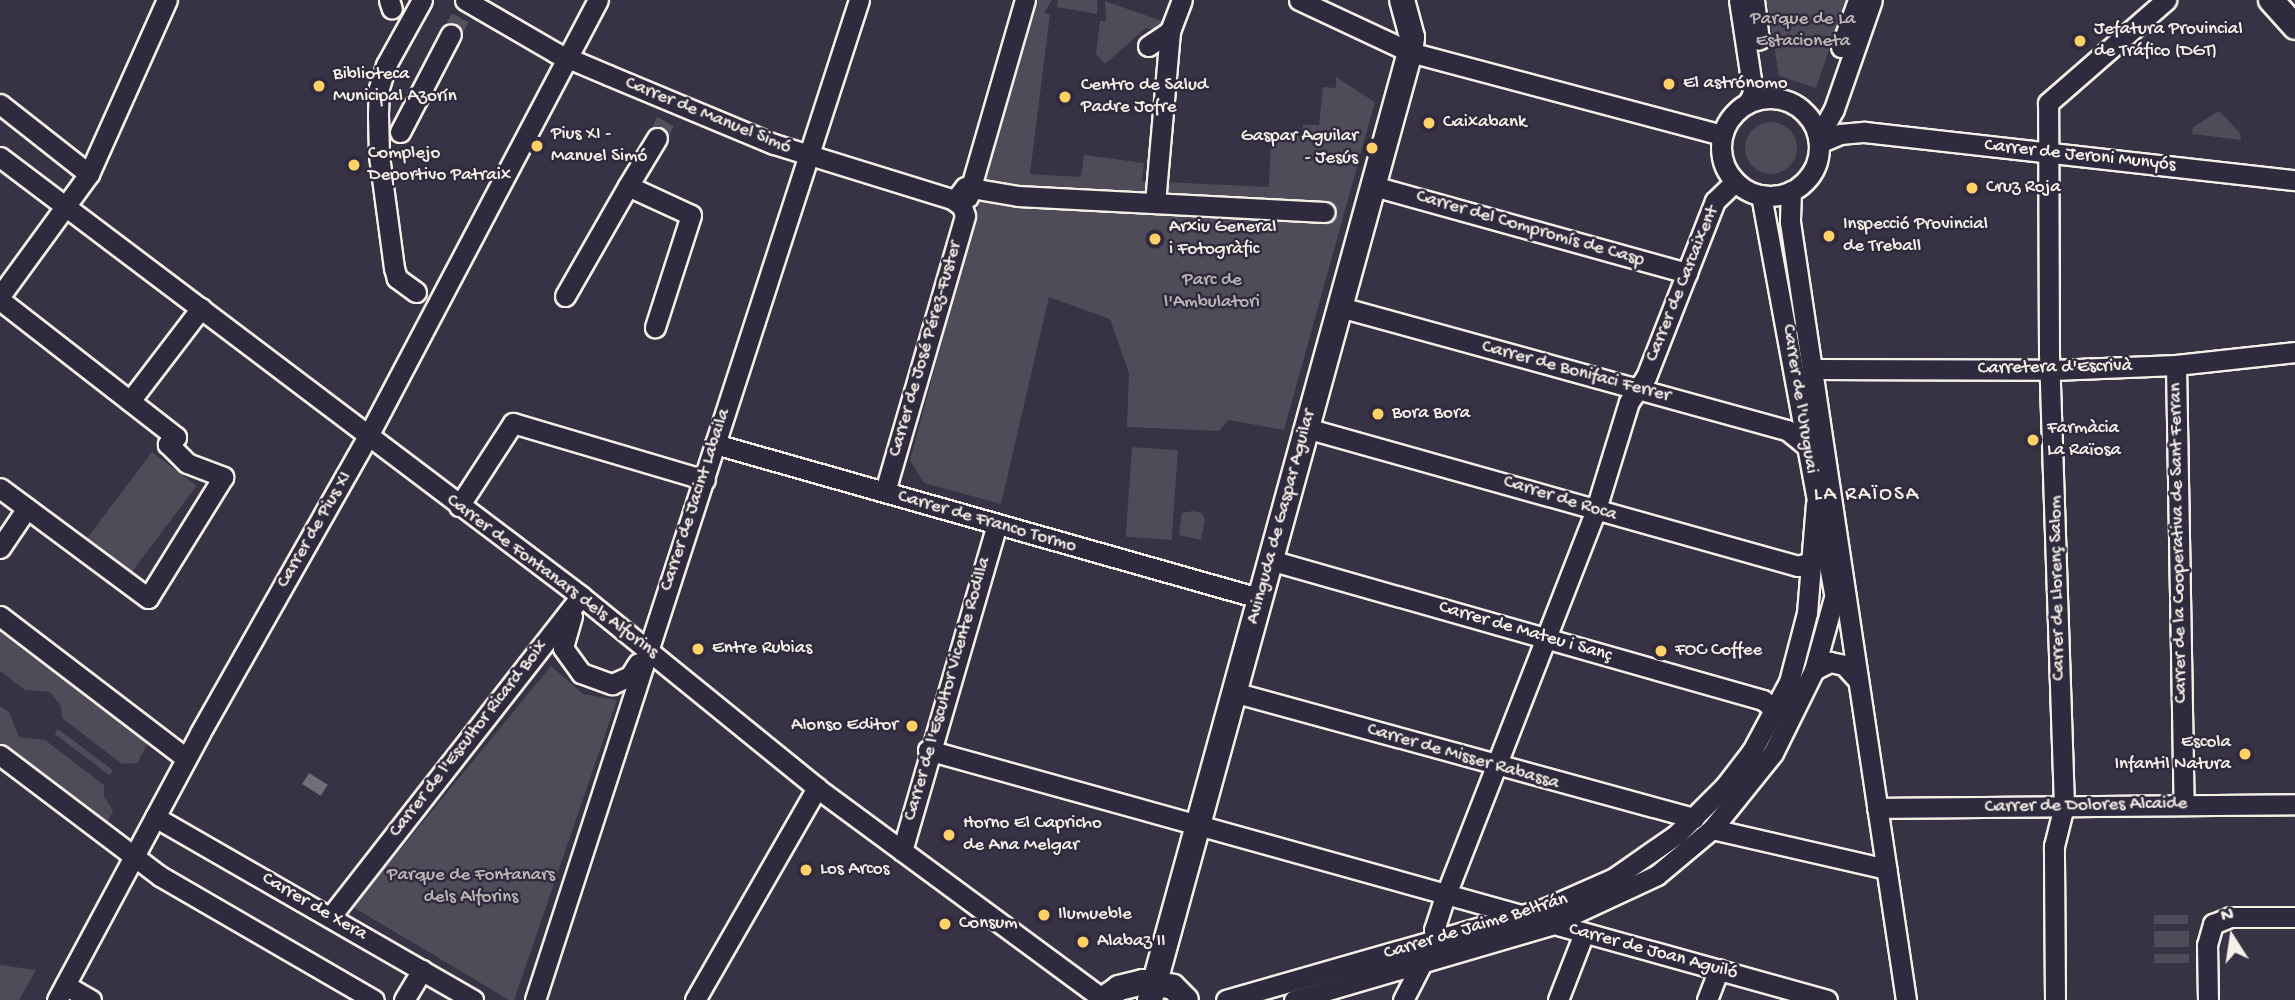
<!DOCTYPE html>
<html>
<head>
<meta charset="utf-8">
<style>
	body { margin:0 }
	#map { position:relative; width:2295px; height:1000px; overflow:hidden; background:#373244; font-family:"Gochi Hand",sans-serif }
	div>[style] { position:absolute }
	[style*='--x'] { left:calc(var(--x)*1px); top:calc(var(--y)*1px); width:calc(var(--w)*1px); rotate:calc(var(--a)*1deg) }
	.green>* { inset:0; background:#504b59; transform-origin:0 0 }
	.round { border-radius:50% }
	.water>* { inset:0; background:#726e77; transform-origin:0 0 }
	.minor-tunnel>* { height:19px; margin-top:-9.5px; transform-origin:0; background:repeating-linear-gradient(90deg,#534f5d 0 19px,transparent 0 29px) }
	.roads { filter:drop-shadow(2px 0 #f4f1e8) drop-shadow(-2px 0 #f4f1e8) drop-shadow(0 2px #f4f1e8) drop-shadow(0 -2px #f4f1e8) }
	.minor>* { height:19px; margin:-9.5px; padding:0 9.5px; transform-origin:9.5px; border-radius:9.5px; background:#2f2a3d }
	.minor>.ring { margin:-9.5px; padding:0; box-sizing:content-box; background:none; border:19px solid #2f2a3d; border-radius:50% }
	.major>* { height:24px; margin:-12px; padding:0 12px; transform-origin:12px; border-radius:12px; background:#2f2a3d }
	.dots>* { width:19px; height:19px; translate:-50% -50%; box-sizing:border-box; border:4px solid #2f2a3d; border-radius:50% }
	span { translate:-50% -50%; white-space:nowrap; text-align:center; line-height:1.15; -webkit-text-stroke:5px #2f2a3d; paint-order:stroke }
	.park-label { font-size:19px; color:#bbb7b6 }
	.poi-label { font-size:19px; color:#f4f1e8 }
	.left { translate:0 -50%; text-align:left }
	.right { translate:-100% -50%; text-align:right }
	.street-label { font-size:19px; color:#f4f1e8 }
	.neighbourhood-label { font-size:21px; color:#f4f1e8; letter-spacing:2px }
	.north { position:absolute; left:2197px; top:902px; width:70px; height:70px; -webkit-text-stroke:5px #2f2a3d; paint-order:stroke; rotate:348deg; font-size:19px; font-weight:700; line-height:28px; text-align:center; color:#f4f1e8 }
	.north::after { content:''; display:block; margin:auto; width:24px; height:32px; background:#f4f1e8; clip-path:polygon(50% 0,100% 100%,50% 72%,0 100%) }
</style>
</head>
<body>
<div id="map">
	<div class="green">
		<i style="clip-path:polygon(1034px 0,1052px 0,1044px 13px,1050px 14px,1030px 174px,1081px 177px,1084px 155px,1144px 163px,1142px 181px,1269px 187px,1271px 135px,1302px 136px,1303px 125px,1319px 125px,1323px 87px,1336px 88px,1336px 77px,1375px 102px,1284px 430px,1228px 420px,1219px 431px,1127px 427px,1129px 373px,1110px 319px,1049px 297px,1001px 504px,924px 483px,910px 460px)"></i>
		<i style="clip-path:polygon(1058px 0,1097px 0,1097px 14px,1057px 7px)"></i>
		<i style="clip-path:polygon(1767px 0,1846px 0,1816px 88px,1779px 76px)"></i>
		<i style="clip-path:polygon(1105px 1px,1162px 21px,1158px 30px,1146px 28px,1105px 64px,1096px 54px,1100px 21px,1106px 21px)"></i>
		<i style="clip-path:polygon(2219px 111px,2240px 133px,2241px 140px,2192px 134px,2193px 127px)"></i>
		<i class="round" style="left:1745px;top:122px;width:52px;height:52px"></i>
		<i style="left:1132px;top:447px;width:46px;height:90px;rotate:4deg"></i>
		<i style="left:152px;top:452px;width:56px;height:113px;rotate:37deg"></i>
		<i style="clip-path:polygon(1193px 511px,1202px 513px,1205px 520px,1201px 540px,1179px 535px,1182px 513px)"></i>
		<i style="clip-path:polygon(0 632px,148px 743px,137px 763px,122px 764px,62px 718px,61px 706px,50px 692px,25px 690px,0 671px)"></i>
		<i style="clip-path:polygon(551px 666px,583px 694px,617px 700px,514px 1000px,509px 1000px,353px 907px)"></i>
		<i style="clip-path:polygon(0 706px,9px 712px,19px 737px,45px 740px,104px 785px,104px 796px,113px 811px,105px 827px,0 746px)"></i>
		<i style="left:58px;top:729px;width:69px;height:6px;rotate:37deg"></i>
		<i style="left:2154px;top:915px;width:34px;height:9px"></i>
		<i style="left:2189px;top:931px;width:16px;height:35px;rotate:90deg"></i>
		<i style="left:2189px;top:954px;width:9px;height:35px;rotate:90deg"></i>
		<i style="clip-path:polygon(0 965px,36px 970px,19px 1000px,0 1000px)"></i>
	</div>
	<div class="water">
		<i style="left:309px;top:773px;width:22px;height:13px;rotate:32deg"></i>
	</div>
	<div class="minor-tunnel">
		<i style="--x:451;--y:34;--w:25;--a:-61"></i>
		<i style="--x:657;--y:138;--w:20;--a:-63"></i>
	</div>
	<div class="roads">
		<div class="minor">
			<i style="--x:389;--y:0;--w:9;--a:72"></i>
			<i style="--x:465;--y:0;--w:105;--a:30.2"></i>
			<i style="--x:556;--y:53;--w:56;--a:22.9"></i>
			<i style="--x:608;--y:75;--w:180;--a:22.6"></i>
			<i style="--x:774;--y:144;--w:186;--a:17.2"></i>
			<i style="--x:952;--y:199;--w:12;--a:35"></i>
			<i style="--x:962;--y:206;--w:10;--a:73"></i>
			<i style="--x:965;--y:216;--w:287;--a:106.2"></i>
			<i style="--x:1299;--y:0;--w:123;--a:25.1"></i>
			<i style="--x:1410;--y:52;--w:323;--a:14.9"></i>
			<i style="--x:1739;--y:0;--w:94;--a:81.4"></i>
			<i style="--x:1753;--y:93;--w:11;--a:117"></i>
			<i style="--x:1754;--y:0;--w:40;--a:82.9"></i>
			<i style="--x:1148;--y:46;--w:27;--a:-34"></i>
			<i style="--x:1170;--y:31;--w:33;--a:-69"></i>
			<i style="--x:1841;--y:47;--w:50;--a:-70.1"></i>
			<i class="ring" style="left:1721px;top:98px;width:79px;height:79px"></i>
			<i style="--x:0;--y:104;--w:113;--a:38.2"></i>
			<i style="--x:400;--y:132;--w:110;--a:-62.5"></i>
			<i style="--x:1818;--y:138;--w:33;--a:-61"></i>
			<i style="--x:1834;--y:109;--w:115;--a:-70.8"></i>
			<i style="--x:1819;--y:143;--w:23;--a:-23"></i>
			<i style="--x:1840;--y:134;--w:25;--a:-5"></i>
			<i style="--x:1865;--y:132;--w:433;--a:6.4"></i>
			<i style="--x:0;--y:157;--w:728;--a:37.07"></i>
			<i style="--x:581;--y:596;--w:304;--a:39.1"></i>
			<i style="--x:817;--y:788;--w:355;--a:36.4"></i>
			<i style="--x:628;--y:186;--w:56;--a:-58.9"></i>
			<i style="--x:1373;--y:186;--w:326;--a:15.5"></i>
			<i style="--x:1791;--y:191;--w:31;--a:92"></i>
			<i style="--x:1790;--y:222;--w:787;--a:81.52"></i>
			<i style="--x:1761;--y:195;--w:410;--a:79.6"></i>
			<i style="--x:968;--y:197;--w:205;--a:-73.9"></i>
			<i style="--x:955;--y:200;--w:16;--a:-52"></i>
			<i style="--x:965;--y:187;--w:54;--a:9.6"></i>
			<i style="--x:1018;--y:196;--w:307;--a:3"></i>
			<i style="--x:1155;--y:203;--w:173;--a:-85"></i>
			<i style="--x:416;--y:292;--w:24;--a:-144"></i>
			<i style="--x:397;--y:278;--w:10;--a:-107"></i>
			<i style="--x:394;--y:268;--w:114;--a:-97.6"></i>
			<i style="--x:379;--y:155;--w:41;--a:-91.4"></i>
			<i style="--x:378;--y:114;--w:26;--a:-88"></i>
			<i style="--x:379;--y:88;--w:24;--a:-73"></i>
			<i style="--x:386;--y:65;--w:74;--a:-61"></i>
			<i style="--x:0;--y:296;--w:151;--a:-53.9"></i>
			<i style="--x:89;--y:174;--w:191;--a:-65.9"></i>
			<i style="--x:565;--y:296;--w:127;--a:-60.2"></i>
			<i style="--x:628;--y:186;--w:69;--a:24.7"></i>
			<i style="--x:691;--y:215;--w:118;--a:107.8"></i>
			<i style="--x:0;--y:300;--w:223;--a:37.9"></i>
			<i style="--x:176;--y:437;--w:11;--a:139"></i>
			<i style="--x:168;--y:444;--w:27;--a:45"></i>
			<i style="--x:187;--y:463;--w:39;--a:21"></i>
			<i style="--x:223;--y:477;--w:142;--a:121.8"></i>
			<i style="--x:148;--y:598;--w:184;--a:-143.4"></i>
			<i style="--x:1340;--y:307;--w:464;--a:15.4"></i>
			<i style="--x:1787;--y:430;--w:26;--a:39"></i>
			<i style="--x:2176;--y:365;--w:440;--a:89"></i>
			<i style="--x:1814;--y:369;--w:239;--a:0.2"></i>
			<i style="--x:2053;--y:370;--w:123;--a:-2.3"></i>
			<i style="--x:2176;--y:365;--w:120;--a:-6.2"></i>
			<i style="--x:130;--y:401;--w:117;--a:-52.6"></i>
			<i style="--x:1306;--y:428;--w:511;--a:15.67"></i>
			<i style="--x:1798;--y:566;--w:16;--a:-18"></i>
			<i style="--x:715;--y:444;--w:565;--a:15.81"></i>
			<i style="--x:459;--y:506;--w:99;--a:-57"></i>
			<i style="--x:513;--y:423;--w:200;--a:16.5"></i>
			<i style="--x:0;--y:548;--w:48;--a:-56"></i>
			<i style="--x:1270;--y:560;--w:512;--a:15.85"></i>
			<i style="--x:1763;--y:700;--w:16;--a:40"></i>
			<i style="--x:0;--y:616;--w:234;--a:37.4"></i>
			<i style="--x:572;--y:616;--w:33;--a:106"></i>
			<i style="--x:563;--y:648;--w:31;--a:54"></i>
			<i style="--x:581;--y:673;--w:33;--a:20"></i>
			<i style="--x:612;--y:684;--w:20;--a:-24"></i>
			<i style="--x:630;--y:676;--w:15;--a:-58"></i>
			<i style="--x:1814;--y:670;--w:18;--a:-27"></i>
			<i style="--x:1830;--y:662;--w:14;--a:12"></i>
			<i style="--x:1844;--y:665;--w:18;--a:47"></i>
			<i style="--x:1233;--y:692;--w:478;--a:15.3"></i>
			<i style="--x:928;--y:750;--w:933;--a:15.54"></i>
			<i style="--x:0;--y:755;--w:201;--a:37.1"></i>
			<i style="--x:160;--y:876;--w:247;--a:30.1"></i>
			<i style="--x:1877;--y:808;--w:418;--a:-0.5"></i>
			<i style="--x:155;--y:817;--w:367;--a:29.9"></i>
			<i style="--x:1712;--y:829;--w:179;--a:12.9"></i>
			<i style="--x:902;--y:851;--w:337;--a:-73.8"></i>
			<i style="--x:331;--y:916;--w:406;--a:-52"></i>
			<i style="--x:1440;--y:938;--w:10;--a:-127"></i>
			<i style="--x:1434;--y:930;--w:29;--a:-72"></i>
			<i style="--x:1443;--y:902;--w:422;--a:-68.7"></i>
			<i style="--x:1596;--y:509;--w:112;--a:-72.9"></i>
			<i style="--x:1629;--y:402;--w:30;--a:-56"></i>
			<i style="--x:1646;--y:377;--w:189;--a:-68.6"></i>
			<i style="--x:1715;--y:201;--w:28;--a:-44"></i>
			<i style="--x:65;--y:985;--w:30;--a:30"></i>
			<i style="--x:57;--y:1000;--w:303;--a:-61.8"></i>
			<i style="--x:200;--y:733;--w:341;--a:-60.5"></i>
			<i style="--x:368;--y:436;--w:493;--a:-62.2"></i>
			<i style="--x:404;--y:1000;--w:35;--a:-59"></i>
			<i style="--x:535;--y:1000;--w:1051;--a:-72.05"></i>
			<i style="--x:695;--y:1000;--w:245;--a:-60.1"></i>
			<i style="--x:1226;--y:1000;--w:333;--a:-16"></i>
			<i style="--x:1546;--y:908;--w:74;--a:-23.8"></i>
			<i style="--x:1614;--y:878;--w:77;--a:-34.9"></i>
			<i style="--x:1677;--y:834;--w:68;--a:-45"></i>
			<i style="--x:1725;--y:786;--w:44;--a:-52.4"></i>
			<i style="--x:1752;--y:751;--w:78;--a:-61.8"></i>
			<i style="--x:1789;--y:682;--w:71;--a:-75.4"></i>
			<i style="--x:1807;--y:613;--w:110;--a:-85.3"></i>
			<i style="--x:1294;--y:1000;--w:267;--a:-16.3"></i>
			<i style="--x:1550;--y:925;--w:118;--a:-25"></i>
			<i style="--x:1657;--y:875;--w:72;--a:-39.9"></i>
			<i style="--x:1712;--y:829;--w:97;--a:-51.2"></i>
			<i style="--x:1773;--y:753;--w:93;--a:-63.7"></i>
			<i style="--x:1814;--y:670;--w:93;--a:-74.5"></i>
			<i style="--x:1403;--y:1000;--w:44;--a:-62.9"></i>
			<i style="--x:1558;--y:1000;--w:72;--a:-68.8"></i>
			<i style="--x:1707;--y:1000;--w:33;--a:-69"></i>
			<i style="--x:2055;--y:1000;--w:154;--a:-90.4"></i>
			<i style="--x:2054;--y:846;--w:41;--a:-76"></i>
			<i style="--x:2064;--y:806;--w:453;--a:-91.9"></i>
			<i style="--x:2049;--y:353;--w:250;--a:-90.2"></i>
			<i style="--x:2048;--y:103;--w:157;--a:-41.1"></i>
			<i style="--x:2208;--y:1000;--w:55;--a:-91"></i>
			<i style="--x:2207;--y:945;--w:22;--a:-74"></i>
			<i style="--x:2213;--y:924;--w:18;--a:-22"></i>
			<i style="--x:2230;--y:917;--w:65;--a:0"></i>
		</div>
		<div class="major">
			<i style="--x:2271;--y:0;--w:36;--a:48"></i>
			<i style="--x:1102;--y:1000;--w:21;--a:-35"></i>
			<i style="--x:1119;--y:988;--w:25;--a:-14"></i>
			<i style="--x:1143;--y:982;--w:30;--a:9"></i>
			<i style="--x:1173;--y:987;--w:18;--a:45"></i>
			<i style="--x:1150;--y:1000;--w:983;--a:-74.66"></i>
			<i style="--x:1410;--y:52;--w:15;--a:-82"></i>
			<i style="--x:1412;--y:37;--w:38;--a:-105"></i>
		</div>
	</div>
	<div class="dots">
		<i style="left:2080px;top:41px;background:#ffd166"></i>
		<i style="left:1669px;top:84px;background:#ffd166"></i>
		<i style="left:319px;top:86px;background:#ffd166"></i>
		<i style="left:1065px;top:97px;background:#ffd166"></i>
		<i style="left:1429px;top:123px;background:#ffd166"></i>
		<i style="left:537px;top:146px;background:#ffd166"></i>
		<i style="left:1372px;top:148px;background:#ffd166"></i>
		<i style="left:354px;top:165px;background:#ffd166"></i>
		<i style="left:1972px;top:188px;background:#ffd166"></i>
		<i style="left:1829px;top:236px;background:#ffd166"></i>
		<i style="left:1155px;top:239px;background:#ffd166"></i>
		<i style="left:1378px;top:414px;background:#ffd166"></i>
		<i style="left:2033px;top:440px;background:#ffd166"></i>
		<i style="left:698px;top:649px;background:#ffd166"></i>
		<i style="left:1661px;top:651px;background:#ffd166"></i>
		<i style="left:912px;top:726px;background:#ffd166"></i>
		<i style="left:2245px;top:754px;background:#ffd166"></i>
		<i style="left:949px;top:835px;background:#ffd166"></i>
		<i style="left:806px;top:870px;background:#ffd166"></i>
		<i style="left:1044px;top:915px;background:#ffd166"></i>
		<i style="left:945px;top:924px;background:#ffd166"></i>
		<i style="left:1083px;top:942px;background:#ffd166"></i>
	</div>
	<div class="park-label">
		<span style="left:1803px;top:31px">Parque de La<br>Estacioneta</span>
		<span style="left:1212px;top:292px">Parc de<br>l'Ambulatori</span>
		<span style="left:471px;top:887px">Parque de Fontanars<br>dels Alforins</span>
	</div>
	<div class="poi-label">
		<span class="left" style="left:2094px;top:41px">Jefatura Provincial<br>de Tráfico (DGT)</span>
		<span class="left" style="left:333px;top:86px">Biblioteca<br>Municipal Azorín</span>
		<span class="left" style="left:1683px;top:84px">El astrónomo</span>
		<span class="left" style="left:1081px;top:97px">Centro de Salud<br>Padre Jofre</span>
		<span class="left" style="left:1443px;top:123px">Caixabank</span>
		<span class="left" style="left:551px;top:146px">Pius XI -<br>Manuel Simó</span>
		<span class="right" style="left:1358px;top:148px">Gaspar Aguilar<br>- Jesús</span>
		<span class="left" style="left:368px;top:165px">Complejo<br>Deportivo Patraix</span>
		<span class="left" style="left:1986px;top:188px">Cruz Roja</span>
		<span class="left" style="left:1843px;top:236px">Inspecció Provincial<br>de Treball</span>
		<span class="left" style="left:1169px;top:239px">Arxiu General<br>i Fotogràfic</span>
		<span class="left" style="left:1392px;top:414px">Bora Bora</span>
		<span class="left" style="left:2047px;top:440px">Farmàcia<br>La Raïosa</span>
		<span class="left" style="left:712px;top:649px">Entre Rubias</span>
		<span class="left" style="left:1675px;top:651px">FOC Coffee</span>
		<span class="right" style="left:898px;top:726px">Alonso Editor</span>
		<span class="right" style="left:2231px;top:754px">Escola<br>Infantil Natura</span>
		<span class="left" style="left:963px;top:835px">Horno El Capricho<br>de Ana Melgar</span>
		<span class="left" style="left:820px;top:870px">Los Arcos</span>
		<span class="left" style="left:1058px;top:915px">Ilumueble</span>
		<span class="left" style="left:959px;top:924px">Consum</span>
		<span class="left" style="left:1097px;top:942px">Alabaz II</span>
	</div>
	<div class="street-label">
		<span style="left:708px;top:116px;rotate:22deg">Carrer de Manuel Simó</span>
		<span style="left:2080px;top:156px;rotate:6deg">Carrer de Jeroni Munyós</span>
		<span style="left:1530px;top:229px;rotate:16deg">Carrer del Compromís de Casp</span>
		<span style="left:1683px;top:284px;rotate:-68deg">Carrer de Carcaixent</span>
		<span style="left:926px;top:349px;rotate:-74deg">Carrer de José Pérez-Fuster</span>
		<span style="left:2055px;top:368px;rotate:-1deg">Carretera d'Escrivà</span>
		<span style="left:1576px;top:372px;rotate:15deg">Carrer de Bonifaci Ferrer</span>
		<span style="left:1799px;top:399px;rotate:81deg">Carrer de l'Uruguai</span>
		<span style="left:1560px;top:499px;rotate:17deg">Carrer de Roca</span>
		<span style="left:696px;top:500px;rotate:-72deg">Carrer de Jacint Labaila</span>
		<span style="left:1282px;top:517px;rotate:-75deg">Avinguda de Gaspar Aguilar</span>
		<span style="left:987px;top:522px;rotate:16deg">Carrer de Franco Tormo</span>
		<span style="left:315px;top:530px;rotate:-60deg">Carrer de Pius XI</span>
		<span style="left:2179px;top:543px;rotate:-91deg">Carrer de la Cooperativa de Sant Ferran</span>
		<span style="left:552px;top:577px;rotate:37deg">Carrer de Fontanars dels Alforins</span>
		<span style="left:2058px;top:588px;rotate:-91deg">Carrer de Llorenç Salom</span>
		<span style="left:1525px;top:632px;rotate:16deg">Carrer de Mateu i Sanç</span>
		<span style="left:948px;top:689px;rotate:-74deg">Carrer de l'Escultor Vicente Rodilla</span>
		<span style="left:469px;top:739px;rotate:-52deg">Carrer de l'Escultor Ricard Boix</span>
		<span style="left:1463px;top:757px;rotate:16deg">Carrer de Misser Rabassa</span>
		<span style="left:2086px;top:806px;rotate:-1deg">Carrer de Dolores Alcaide</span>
		<span style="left:314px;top:907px;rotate:30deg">Carrer de Xera</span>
		<span style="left:1476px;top:927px;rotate:-17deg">Carrer de Jaime Beltrán</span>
		<span style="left:1653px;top:952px;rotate:15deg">Carrer de Joan Aguiló</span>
	</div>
	<div class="neighbourhood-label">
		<span style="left:1867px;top:496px">LA RAÏOSA</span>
	</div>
	<div class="north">N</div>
</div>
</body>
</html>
